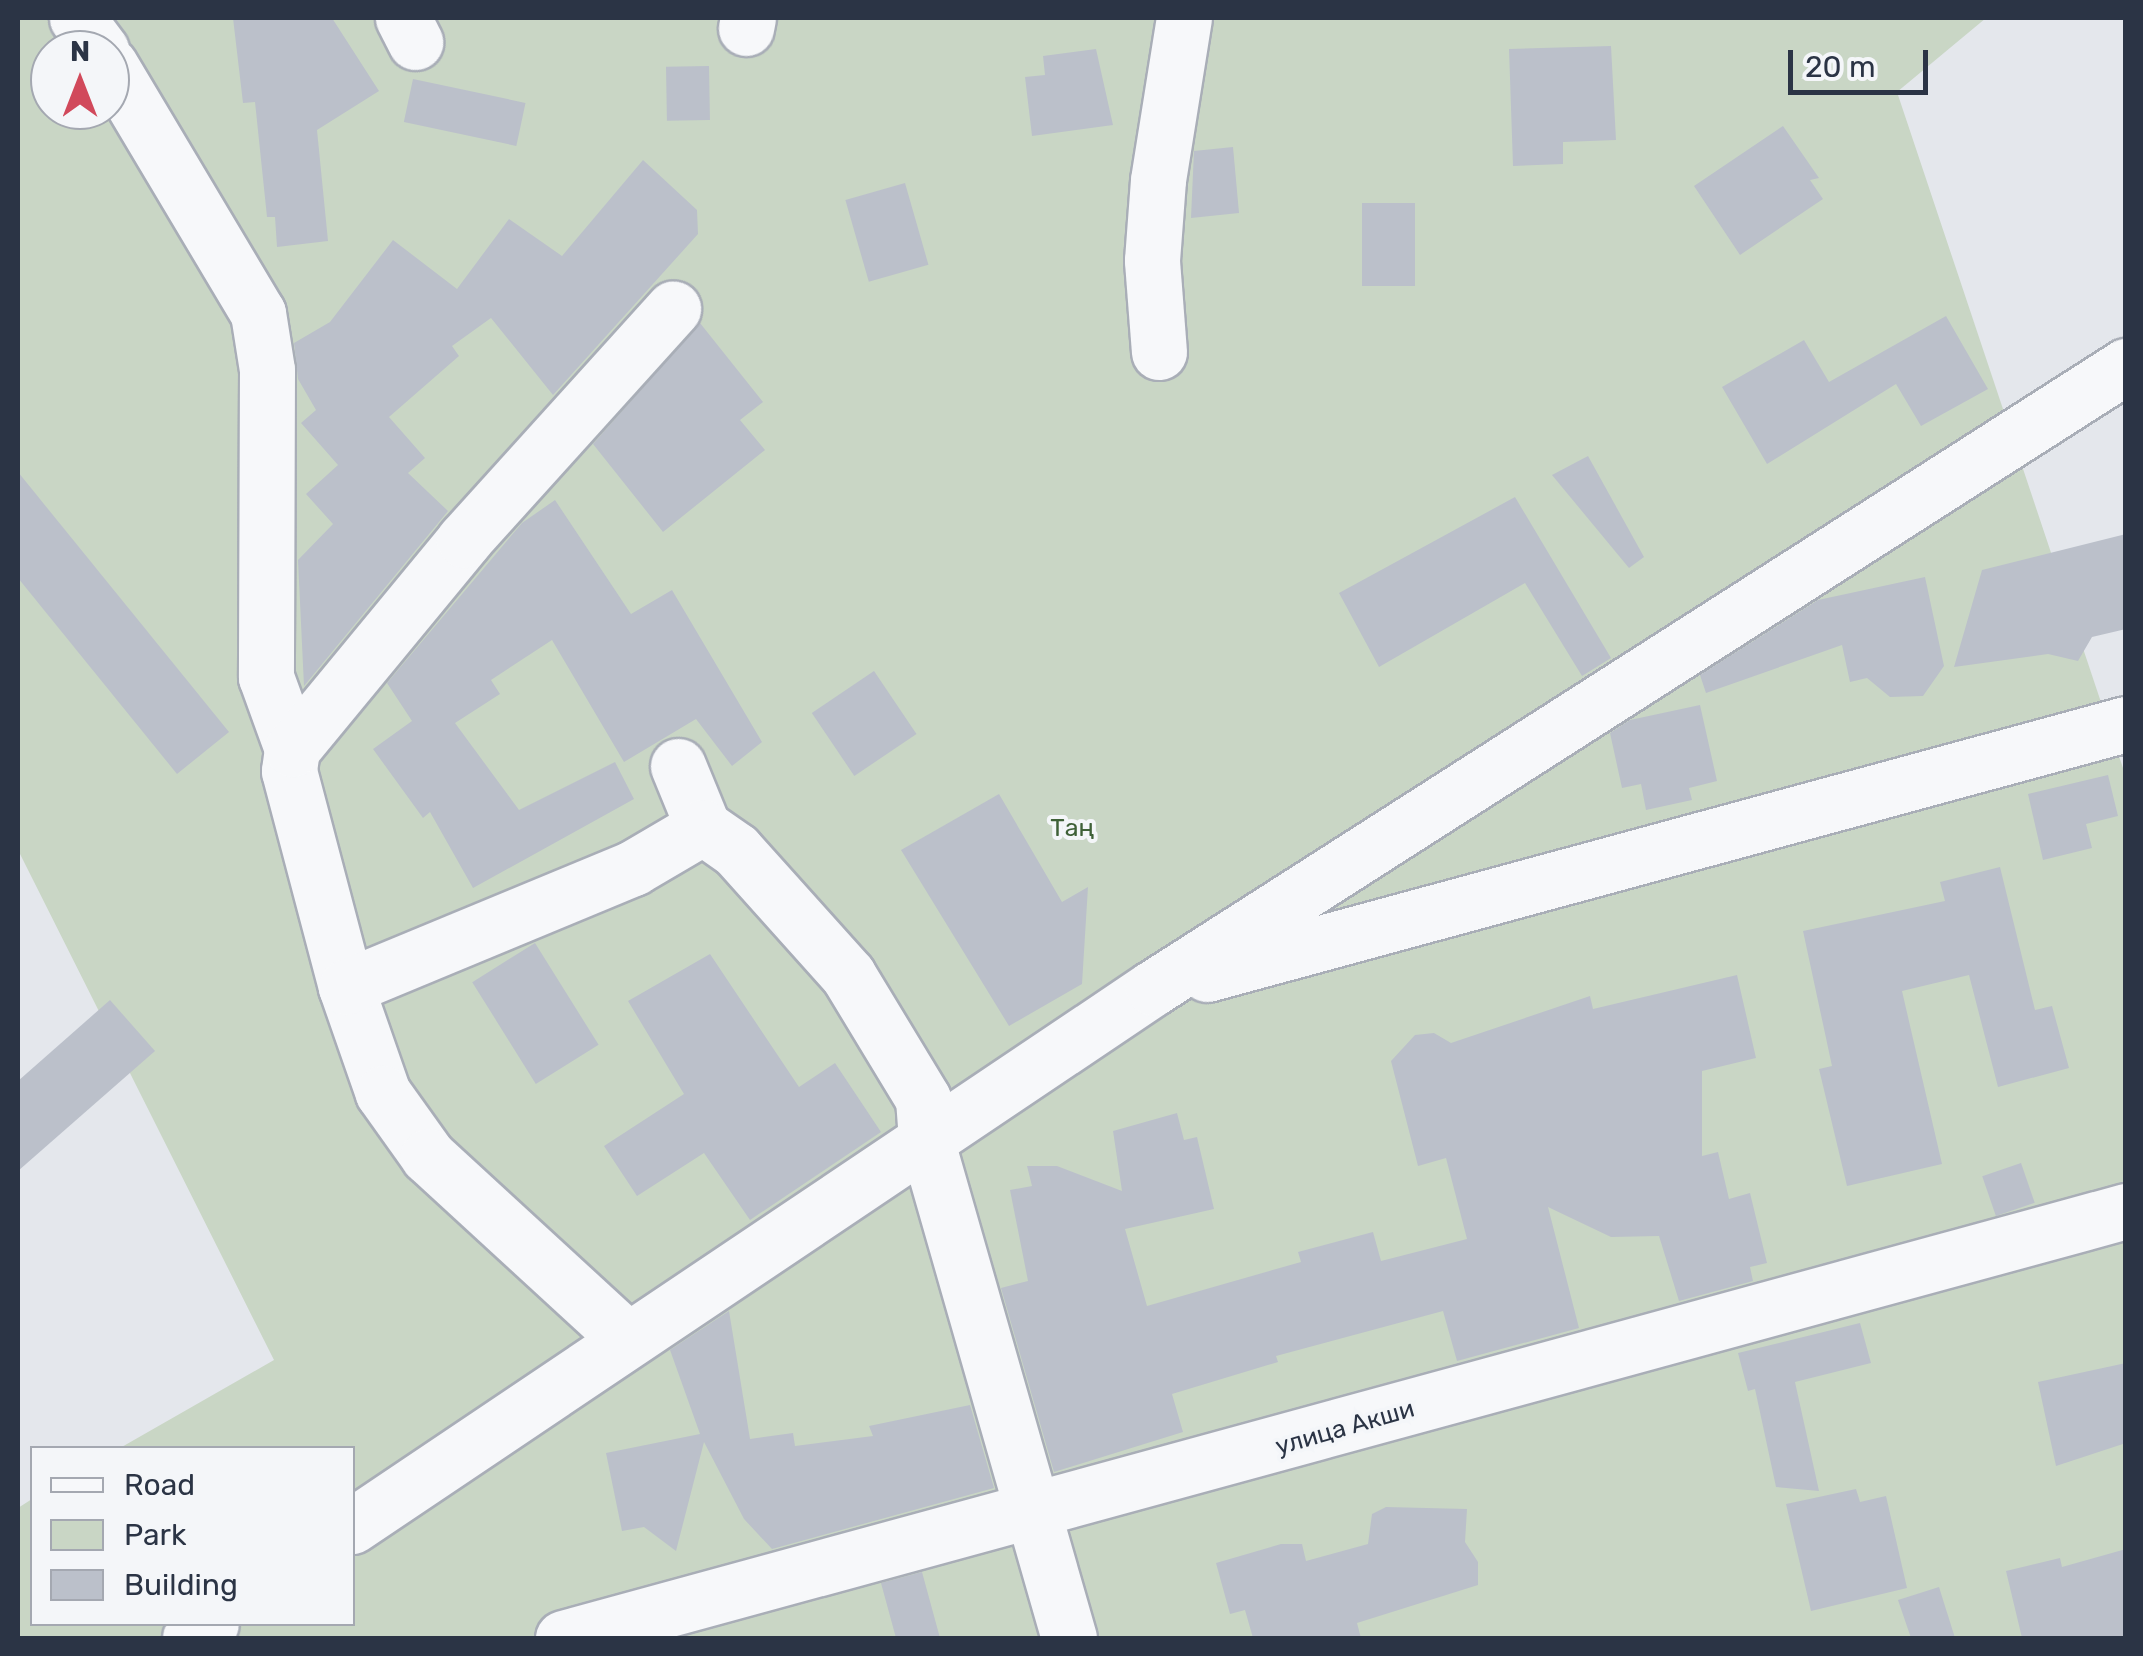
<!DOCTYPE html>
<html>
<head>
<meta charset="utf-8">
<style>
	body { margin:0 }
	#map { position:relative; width:2143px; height:1656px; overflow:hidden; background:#e4e7ec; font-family:Rubik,sans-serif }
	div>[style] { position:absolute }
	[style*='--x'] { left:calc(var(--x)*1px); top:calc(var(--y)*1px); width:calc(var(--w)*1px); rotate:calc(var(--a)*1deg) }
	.green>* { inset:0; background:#c9d6c5 }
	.building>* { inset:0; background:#bbc0ca; transform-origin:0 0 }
	.roads { filter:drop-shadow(2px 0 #a9aeb7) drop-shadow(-2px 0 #a9aeb7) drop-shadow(0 2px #a9aeb7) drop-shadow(0 -2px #a9aeb7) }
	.minor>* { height:55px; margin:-27.5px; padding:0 27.5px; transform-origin:27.5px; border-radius:27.5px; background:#f7f8fa }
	span { translate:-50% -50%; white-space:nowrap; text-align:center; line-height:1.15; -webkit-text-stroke:8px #f4f6f9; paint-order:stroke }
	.park-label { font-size:25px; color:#3f6138 }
	.street-label { font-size:25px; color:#2b3445 }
	.frame { position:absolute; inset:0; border:20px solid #2b3445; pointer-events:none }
	.legend { position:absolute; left:30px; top:1446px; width:325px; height:180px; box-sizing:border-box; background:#f4f6f9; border:2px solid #a4a8b1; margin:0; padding:12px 18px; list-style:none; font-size:30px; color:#2b3445 }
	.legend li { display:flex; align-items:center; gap:20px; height:50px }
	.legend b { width:50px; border:2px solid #a4a8b1 }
	.north { position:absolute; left:30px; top:30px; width:100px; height:100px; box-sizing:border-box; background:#f4f6f9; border:2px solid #a4a8b1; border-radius:50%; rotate:0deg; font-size:28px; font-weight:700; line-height:40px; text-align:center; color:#2b3445 }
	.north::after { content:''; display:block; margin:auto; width:35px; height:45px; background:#d1495b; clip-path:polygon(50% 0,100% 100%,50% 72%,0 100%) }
	.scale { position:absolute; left:1788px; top:50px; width:140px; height:45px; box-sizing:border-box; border:5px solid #2b3445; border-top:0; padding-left:12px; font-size:30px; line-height:35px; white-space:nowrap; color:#2b3445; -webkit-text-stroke:8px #f4f6f9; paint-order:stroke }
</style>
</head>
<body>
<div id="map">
	<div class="green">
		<i style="clip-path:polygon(evenodd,18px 18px,1986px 18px,1897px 92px,2125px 774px,2125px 1638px,18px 1638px,18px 1508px,32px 1499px,32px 1624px,352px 1624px,352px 1448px,120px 1448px,274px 1360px,18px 850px,18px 18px,50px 50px,110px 50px,110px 110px,50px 110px,50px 50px)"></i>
	</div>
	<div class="building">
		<i style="clip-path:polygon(233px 18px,332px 18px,379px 91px,317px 130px,328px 241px,277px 247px,275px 217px,267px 217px,255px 102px,243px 103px)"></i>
		<i style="clip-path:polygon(1611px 46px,1616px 140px,1563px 142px,1563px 164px,1513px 166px,1509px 49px)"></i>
		<i style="clip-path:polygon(1096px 49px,1113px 125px,1032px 136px,1025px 77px,1045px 75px,1043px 56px)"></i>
		<i style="left:709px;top:66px;width:54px;height:43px;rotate:89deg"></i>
		<i style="left:413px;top:79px;width:115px;height:44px;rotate:12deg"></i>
		<i style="clip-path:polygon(1783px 126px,1819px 178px,1810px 180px,1823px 199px,1740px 255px,1694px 186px)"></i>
		<i style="clip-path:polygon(1233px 147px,1239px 213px,1191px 218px,1194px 151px)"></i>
		<i style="clip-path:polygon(643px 160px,697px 210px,698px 234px,553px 395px,491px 318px,452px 346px,459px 356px,389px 417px,425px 458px,408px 473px,448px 511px,304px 686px,298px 560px,333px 524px,306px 494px,338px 465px,301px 423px,316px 410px,298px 379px,294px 343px,330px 322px,393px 240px,457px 289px,509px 219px,562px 256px)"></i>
		<i style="left:905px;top:183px;width:85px;height:62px;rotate:74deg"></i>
		<i style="left:1362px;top:203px;width:53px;height:83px"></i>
		<i style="clip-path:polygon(1946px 316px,1988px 389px,1921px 426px,1896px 384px,1767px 464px,1722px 387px,1804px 340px,1829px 382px)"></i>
		<i style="clip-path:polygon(700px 323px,763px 402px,740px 420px,765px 450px,663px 532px,593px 444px)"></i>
		<i style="clip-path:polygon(1588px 456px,1644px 557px,1629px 568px,1552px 475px)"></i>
		<i style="clip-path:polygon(18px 472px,229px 732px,177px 774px,18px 578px)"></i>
		<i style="clip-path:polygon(1515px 497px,1611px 658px,1582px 676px,1525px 583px,1379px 667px,1339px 593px)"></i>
		<i style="clip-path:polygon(555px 500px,631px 614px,672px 590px,762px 742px,732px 766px,696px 719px,624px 762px,552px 640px,491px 680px,500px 694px,455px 723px,519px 810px,615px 762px,634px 799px,473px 888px,430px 812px,423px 818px,373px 749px,412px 721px,387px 683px,522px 523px)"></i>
		<i style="clip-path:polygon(2126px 534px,2126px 629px,2092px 637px,2078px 661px,2048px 654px,1954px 667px,1982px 570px)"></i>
		<i style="clip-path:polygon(1925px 577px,1944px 666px,1923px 696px,1890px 697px,1867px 678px,1850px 682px,1842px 645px,1706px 693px,1700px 675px,1818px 600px)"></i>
		<i style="left:874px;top:671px;width:76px;height:75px;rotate:56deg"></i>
		<i style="clip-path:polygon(1700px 705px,1717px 781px,1689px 788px,1692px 800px,1646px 810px,1641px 784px,1622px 788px,1610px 733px,1630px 720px)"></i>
		<i style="clip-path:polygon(2108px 775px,2118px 816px,2086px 824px,2092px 848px,2043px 860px,2028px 794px)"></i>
		<i style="clip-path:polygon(999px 794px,1062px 902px,1088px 887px,1082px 984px,1009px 1026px,901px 850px)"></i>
		<i style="clip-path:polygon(2000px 867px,2035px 1010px,2052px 1006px,2069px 1068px,1998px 1087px,1969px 975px,1902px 991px,1942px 1164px,1847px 1186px,1819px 1069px,1832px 1066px,1803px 931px,1945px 901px,1940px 882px)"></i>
		<i style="left:535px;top:943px;width:120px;height:74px;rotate:58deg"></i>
		<i style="clip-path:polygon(710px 954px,799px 1087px,835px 1063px,881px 1132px,750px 1220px,704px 1153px,637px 1196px,604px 1146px,684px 1094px,628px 1001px)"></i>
		<i style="clip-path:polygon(1737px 975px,1756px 1058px,1702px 1071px,1702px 1156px,1718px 1152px,1729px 1199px,1750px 1193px,1767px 1263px,1750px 1267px,1753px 1281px,1679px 1301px,1659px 1236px,1611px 1237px,1548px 1207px,1579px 1328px,1457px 1361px,1443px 1311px,1276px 1356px,1278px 1362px,1172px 1394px,1183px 1432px,1054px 1472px,1001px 1288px,1028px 1281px,1010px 1190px,1032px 1186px,1027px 1166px,1057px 1166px,1122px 1191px,1113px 1131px,1177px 1113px,1184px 1140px,1197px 1137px,1214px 1209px,1125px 1229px,1147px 1306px,1301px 1262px,1298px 1252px,1373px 1232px,1381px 1261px,1467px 1239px,1446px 1158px,1418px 1166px,1391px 1061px,1415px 1035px,1434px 1033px,1451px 1043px,1590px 996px,1593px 1009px)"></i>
		<i style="clip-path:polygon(110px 1000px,155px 1051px,18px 1171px,18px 1081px)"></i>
		<i style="left:2021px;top:1163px;width:42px;height:41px;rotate:71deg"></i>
		<i style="clip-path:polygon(729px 1311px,750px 1439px,793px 1433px,795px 1446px,873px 1436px,869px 1426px,970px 1405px,994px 1488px,772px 1549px,744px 1519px,704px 1442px,676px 1551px,644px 1527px,622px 1531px,606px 1453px,700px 1434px,670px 1350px)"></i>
		<i style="clip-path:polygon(1860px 1323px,1871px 1363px,1795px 1382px,1819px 1491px,1776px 1487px,1755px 1389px,1748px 1391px,1738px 1353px)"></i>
		<i style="clip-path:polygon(2126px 1363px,2126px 1443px,2056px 1466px,2038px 1382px)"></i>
		<i style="clip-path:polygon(1856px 1489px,1860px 1502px,1886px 1496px,1907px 1588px,1811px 1611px,1786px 1504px)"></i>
		<i style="clip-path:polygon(1386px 1507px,1467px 1509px,1465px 1542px,1478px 1562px,1478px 1585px,1357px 1623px,1361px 1638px,1253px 1638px,1245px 1610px,1230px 1614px,1216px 1563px,1281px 1544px,1302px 1544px,1306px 1561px,1368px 1544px,1372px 1514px)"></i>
		<i style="clip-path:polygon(2126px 1549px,2126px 1638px,2022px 1638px,2006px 1571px,2060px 1558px,2062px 1567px)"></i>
		<i style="clip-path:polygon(922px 1572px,940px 1638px,896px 1638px,881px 1583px)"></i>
		<i style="clip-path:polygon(1939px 1587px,1955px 1638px,1911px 1638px,1898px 1600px)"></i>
	</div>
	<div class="roads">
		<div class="minor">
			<i style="--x:77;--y:18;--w:40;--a:53"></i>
			<i style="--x:403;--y:18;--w:27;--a:63"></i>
			<i style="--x:746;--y:28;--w:10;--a:-79"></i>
			<i style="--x:110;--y:65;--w:289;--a:59.2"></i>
			<i style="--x:258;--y:313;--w:58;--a:81"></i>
			<i style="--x:267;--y:370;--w:307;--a:90.2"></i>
			<i style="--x:266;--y:677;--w:77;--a:70.1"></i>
			<i style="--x:292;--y:749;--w:22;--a:98"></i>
			<i style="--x:289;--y:771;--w:223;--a:75.2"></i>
			<i style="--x:346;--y:987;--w:112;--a:70.8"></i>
			<i style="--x:383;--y:1093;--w:77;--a:54.5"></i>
			<i style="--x:428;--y:1156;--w:268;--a:42.6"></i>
			<i style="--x:1159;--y:352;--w:92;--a:-94.4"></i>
			<i style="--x:1152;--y:260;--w:80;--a:-85.7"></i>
			<i style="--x:1158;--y:180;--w:164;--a:-80.9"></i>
			<i style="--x:292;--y:749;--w:271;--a:-50.5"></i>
			<i style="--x:464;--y:540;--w:312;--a:-47.9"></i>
			<i style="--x:678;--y:766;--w:66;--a:67.7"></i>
			<i style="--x:1207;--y:974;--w:952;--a:-15.22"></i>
			<i style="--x:346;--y:987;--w:311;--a:-22.5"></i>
			<i style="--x:633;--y:868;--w:81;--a:-30.4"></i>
			<i style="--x:703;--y:827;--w:40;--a:34.9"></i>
			<i style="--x:736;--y:850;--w:168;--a:48.1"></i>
			<i style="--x:848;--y:975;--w:145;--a:58.8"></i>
			<i style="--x:923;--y:1099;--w:40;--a:85.7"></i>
			<i style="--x:926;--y:1139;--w:519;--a:74.01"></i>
			<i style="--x:352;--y:1526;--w:965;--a:-33.89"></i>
			<i style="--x:1153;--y:988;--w:1155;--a:-32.59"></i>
			<i style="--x:190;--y:1638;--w:25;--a:-34"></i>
			<i style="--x:563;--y:1638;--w:1620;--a:-15.28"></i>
		</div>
	</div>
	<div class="park-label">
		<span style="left:1072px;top:828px">Таң</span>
	</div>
	<div class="street-label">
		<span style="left:1345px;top:1428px;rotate:-16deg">улица Акши</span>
	</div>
	<div class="frame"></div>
	<ul class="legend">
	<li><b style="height:12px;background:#f7f8fa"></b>Road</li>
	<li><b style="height:28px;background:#c9d6c5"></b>Park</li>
	<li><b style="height:28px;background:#bbc0ca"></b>Building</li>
	</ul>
	<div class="north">N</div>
	<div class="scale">20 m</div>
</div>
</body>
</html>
